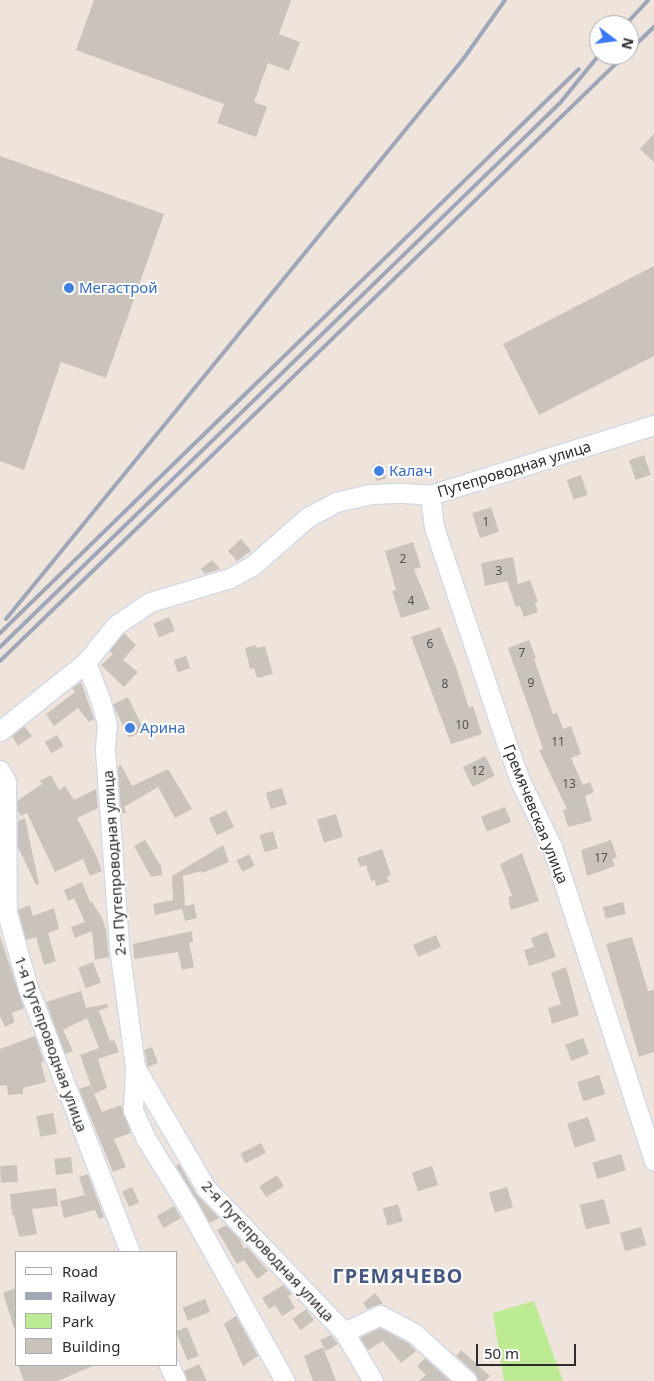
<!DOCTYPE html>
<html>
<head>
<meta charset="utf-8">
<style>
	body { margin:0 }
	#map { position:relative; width:654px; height:1381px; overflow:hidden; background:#efe4dc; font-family:"Noto Sans",sans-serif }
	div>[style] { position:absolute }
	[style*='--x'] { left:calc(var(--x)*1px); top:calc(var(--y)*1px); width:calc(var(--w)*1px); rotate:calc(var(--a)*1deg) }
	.green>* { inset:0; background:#bdeb93 }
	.building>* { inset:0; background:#c9c3bb; transform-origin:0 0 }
	.roads { filter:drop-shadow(1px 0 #d1d8e6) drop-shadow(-1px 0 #d1d8e6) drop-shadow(0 1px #d1d8e6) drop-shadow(0 -1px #d1d8e6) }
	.minor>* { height:19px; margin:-9.5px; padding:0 9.5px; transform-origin:9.5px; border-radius:9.5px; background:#fff }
	.rail>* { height:4px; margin:-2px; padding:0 2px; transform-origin:2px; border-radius:2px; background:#9ea6b8 }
	.dots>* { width:14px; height:14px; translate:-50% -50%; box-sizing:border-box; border:2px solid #fff; border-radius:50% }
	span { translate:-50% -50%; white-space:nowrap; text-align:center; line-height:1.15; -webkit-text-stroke:4px #fff; paint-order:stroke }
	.number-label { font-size:12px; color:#535250 }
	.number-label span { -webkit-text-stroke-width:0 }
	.shop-label { font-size:15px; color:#366cbe }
	.left { translate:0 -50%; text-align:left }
	.street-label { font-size:15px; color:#2c2c2c }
	.district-label { font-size:20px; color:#475982; font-weight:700; letter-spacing:1px }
	.legend { position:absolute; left:15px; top:1251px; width:162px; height:115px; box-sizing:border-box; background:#fff; border:1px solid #ababab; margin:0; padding:6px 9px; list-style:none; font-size:15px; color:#2c2c2c }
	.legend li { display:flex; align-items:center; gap:10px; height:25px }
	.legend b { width:25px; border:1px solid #ababab }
	.north { position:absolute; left:589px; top:15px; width:50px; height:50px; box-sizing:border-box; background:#fff; border:1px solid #ababab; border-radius:50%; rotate:105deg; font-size:14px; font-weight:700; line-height:20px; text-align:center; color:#2c2c2c }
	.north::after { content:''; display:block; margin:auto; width:18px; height:22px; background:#3979ff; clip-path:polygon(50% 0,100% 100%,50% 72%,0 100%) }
	.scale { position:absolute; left:476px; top:1344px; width:100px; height:22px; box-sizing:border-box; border:2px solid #2c2c2c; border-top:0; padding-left:6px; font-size:15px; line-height:18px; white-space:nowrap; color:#2c2c2c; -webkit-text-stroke:4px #fff; paint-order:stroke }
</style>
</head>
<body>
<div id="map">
	<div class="green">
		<i style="clip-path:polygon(534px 1301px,563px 1381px,504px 1381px,493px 1313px)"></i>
	</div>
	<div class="building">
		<i style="clip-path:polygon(94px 0,291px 0,279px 34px,300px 42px,289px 71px,268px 63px,254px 102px,267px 107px,256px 137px,217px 123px,224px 104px,76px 50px)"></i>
		<i style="clip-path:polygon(654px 134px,654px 162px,640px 149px)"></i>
		<i style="clip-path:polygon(0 156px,164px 214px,106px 378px,61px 362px,24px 470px,0 461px)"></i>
		<i style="clip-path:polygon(654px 266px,654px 356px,539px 415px,503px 344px)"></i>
		<i style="left:644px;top:455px;width:21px;height:16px;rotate:71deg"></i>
		<i style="left:382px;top:463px;width:16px;height:10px;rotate:75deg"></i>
		<i style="left:581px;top:475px;width:21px;height:15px;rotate:71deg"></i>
		<i style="left:491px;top:507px;width:26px;height:20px;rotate:72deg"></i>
		<i style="clip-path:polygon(241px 539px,251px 551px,237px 561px,228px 551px)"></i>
		<i style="clip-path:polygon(413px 542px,421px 567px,414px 569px,430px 609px,401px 618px,392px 591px,396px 590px,385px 551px)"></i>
		<i style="clip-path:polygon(513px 557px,518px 584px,530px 580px,538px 602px,535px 603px,538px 612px,524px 617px,520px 606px,516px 607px,507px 581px,485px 586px,481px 563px)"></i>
		<i style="clip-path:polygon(212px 560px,220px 569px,205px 574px,201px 569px)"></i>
		<i style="left:169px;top:617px;width:15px;height:17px;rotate:67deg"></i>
		<i style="clip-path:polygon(440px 627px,456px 667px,469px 708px,473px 706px,482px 734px,451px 744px,411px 637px)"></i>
		<i style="clip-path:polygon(124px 633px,136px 645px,123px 660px,138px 672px,124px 687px,101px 665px,113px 654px,109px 651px)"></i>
		<i style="clip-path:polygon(529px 640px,536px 658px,534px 659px,553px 714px,557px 713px,563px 729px,571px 726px,581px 754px,571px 758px,583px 785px,590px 782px,594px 792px,585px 796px,592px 821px,568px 827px,563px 810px,567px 809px,539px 750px,543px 749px,508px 648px)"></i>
		<i style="clip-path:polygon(256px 645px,257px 648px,265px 646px,273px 674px,257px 678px,254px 668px,250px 669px,245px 648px)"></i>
		<i style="left:186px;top:656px;width:13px;height:13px;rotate:72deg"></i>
		<i style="clip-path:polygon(81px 682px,94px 719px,89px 722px,78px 708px,54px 726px,46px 714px,75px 692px,72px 688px)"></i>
		<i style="left:128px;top:697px;width:37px;height:17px;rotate:64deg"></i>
		<i style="clip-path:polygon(24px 726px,32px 736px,18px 746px,12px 736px)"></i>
		<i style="left:57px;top:735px;width:13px;height:14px;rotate:61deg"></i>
		<i style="left:485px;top:756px;width:22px;height:25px;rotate:63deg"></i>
		<i style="clip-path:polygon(121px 765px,132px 786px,168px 769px,192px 809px,175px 818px,158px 787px,124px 807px,126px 812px,121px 814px,118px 767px)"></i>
		<i style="clip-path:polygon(51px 775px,59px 790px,65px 786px,74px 800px,96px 789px,98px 808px,77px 818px,95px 853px,102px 871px,90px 876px,83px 859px,55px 872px,27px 813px,21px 816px,17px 810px,17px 801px,42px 784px,40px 781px)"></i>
		<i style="left:282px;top:788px;width:17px;height:17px;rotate:73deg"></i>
		<i style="left:505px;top:807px;width:16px;height:26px;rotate:68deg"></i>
		<i style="left:226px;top:810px;width:19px;height:19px;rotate:65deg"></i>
		<i style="left:336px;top:814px;width:24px;height:20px;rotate:73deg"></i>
		<i style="clip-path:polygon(25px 818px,39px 884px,36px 885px,18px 847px,18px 821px)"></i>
		<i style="left:273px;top:831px;width:18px;height:14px;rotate:74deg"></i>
		<i style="clip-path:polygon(145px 840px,161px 866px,162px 875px,151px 877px,134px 846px)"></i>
		<i style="clip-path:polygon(611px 840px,617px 857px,612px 859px,615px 866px,587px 876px,581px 850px)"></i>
		<i style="clip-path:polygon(223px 845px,229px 862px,202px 873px,201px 871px,183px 876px,185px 906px,194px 904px,197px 918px,185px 921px,182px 909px,155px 915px,153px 904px,173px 900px,172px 876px)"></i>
		<i style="clip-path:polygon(382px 849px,391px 875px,387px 876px,389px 882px,376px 886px,375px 880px,371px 881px,366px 865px,360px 867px,357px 858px)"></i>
		<i style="clip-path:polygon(522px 853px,539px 901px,511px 910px,508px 897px,512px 896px,500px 864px)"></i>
		<i style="left:249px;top:854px;width:13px;height:14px;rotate:63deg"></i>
		<i style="clip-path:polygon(82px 882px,90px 902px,92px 902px,101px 916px,106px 930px,109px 957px,95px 960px,92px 931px,75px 938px,71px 927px,85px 922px,74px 898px,68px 901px,64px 890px)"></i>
		<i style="left:623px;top:902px;width:12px;height:21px;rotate:76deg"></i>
		<i style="clip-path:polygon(30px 905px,33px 916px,54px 908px,59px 929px,48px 933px,56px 961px,44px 965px,36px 937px,26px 940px,18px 910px)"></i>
		<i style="clip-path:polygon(192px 931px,193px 942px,189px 943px,194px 967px,182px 970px,178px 952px,134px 959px,133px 944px)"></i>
		<i style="clip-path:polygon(547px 932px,556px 957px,529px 966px,524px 950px,534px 947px,531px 938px)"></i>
		<i style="left:436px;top:935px;width:13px;height:25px;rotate:67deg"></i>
		<i style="clip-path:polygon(0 936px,24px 1008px,12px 1013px,15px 1022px,5px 1027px,0 1016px)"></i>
		<i style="clip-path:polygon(632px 937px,648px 991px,654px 990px,654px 1052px,639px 1057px,606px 944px)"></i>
		<i style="left:93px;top:962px;width:22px;height:16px;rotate:69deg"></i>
		<i style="clip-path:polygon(566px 967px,579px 1015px,552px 1024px,548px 1008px,561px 1004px,551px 973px)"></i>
		<i style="clip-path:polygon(81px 991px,86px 1008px,107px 1004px,108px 1007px,99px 1011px,110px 1041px,114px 1040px,119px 1052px,98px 1059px,107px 1088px,94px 1094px,80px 1055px,99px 1048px,87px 1018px,63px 1030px,73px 1051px,65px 1054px,46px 1002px)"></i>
		<i style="clip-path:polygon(35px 1036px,44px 1062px,41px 1063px,46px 1082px,23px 1088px,23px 1094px,8px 1095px,7px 1085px,0 1086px,0 1049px)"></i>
		<i style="left:583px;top:1038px;width:17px;height:19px;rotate:69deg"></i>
		<i style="clip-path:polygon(152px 1047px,158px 1063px,148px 1067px,144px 1050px)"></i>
		<i style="left:599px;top:1075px;width:20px;height:23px;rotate:72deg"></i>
		<i style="clip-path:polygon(90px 1085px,102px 1112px,121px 1105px,131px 1133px,114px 1139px,126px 1167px,113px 1172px,79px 1089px)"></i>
		<i style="left:53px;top:1113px;width:21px;height:17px;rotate:79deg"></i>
		<i style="left:588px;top:1117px;width:25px;height:22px;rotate:72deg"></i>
		<i style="left:261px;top:1143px;width:11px;height:23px;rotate:63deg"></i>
		<i style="left:621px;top:1154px;width:17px;height:30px;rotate:73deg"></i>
		<i style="left:71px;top:1157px;width:16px;height:17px;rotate:83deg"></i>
		<i style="clip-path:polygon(179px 1164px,196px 1194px,219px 1218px,210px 1223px,176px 1166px)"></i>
		<i style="left:17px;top:1165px;width:17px;height:17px;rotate:87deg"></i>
		<i style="left:432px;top:1166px;width:20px;height:21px;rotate:72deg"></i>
		<i style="clip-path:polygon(88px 1174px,104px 1217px,99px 1219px,95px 1210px,64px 1218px,60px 1201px,85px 1195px,79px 1177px)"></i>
		<i style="left:277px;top:1175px;width:13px;height:21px;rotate:58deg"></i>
		<i style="left:132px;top:1187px;width:17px;height:11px;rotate:65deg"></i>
		<i style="left:507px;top:1187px;width:21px;height:19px;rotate:73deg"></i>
		<i style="clip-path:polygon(56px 1188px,58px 1206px,32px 1209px,37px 1234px,19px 1237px,14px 1215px,12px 1215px,10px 1194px)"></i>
		<i style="left:604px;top:1199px;width:25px;height:25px;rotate:76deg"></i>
		<i style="left:398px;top:1204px;width:18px;height:16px;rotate:74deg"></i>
		<i style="left:174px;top:1206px;width:14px;height:20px;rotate:60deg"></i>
		<i style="clip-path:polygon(226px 1225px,240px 1240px,244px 1249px,247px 1247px,268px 1271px,257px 1279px,244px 1260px,237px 1264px,217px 1230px)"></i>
		<i style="left:641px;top:1227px;width:19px;height:22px;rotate:74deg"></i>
		<i style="clip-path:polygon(283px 1285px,292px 1294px,288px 1296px,295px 1308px,282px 1316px,275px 1305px,269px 1309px,262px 1298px)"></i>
		<i style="clip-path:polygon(16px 1288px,16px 1328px,14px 1328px,3px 1293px)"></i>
		<i style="clip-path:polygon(375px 1293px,383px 1303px,367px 1309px,363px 1303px)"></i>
		<i style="left:205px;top:1299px;width:14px;height:24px;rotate:69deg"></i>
		<i style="left:306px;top:1309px;width:14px;height:17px;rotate:54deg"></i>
		<i style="clip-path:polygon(236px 1316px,258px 1356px,243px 1366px,224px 1324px)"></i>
		<i style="left:187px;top:1327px;width:31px;height:12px;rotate:68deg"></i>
		<i style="clip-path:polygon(380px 1328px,408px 1343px,416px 1351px,401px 1363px,383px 1341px,368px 1350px,360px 1338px)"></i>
		<i style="clip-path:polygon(331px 1335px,338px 1344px,326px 1351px,320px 1340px)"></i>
		<i style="clip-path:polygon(323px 1347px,336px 1381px,313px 1381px,304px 1356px)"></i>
		<i style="clip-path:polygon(461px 1350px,490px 1376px,485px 1381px,478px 1381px,475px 1373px,456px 1356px)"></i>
		<i style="clip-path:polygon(425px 1358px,450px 1381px,419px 1381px,426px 1375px,417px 1366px)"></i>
		<i style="clip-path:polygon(199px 1364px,207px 1381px,187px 1381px,184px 1371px)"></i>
		<i style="clip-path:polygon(18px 1365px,95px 1365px,58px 1381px,24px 1381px)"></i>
	</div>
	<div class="roads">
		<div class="minor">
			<i style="--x:430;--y:495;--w:32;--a:83"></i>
			<i style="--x:434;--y:527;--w:230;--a:71.5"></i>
			<i style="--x:507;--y:745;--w:40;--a:69.8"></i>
			<i style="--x:521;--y:783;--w:71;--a:64.2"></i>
			<i style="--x:552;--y:847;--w:330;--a:72"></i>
			<i style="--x:86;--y:662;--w:43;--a:69.4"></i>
			<i style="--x:101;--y:702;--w:24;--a:75"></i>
			<i style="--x:107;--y:725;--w:25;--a:95"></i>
			<i style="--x:105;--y:750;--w:197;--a:85.9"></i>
			<i style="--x:119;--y:947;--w:121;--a:82.4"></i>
			<i style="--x:135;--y:1067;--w:140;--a:59.6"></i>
			<i style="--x:206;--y:1188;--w:199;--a:46.2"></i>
			<i style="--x:344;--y:1332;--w:57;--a:59.4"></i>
			<i style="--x:0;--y:731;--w:110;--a:-38.7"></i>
			<i style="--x:86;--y:662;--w:48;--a:-51"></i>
			<i style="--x:116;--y:625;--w:41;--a:-34.1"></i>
			<i style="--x:150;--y:602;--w:84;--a:-16.7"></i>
			<i style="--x:230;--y:578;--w:25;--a:-29"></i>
			<i style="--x:252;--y:566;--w:74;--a:-41.2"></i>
			<i style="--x:308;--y:517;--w:32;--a:-28"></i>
			<i style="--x:336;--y:502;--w:35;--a:-13"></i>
			<i style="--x:370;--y:494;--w:34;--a:-2"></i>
			<i style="--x:404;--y:493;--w:26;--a:4"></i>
			<i style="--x:430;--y:495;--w:235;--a:-17.4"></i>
			<i style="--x:0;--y:770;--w:13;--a:63"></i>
			<i style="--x:6;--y:782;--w:131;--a:89.6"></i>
			<i style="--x:7;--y:913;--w:78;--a:74.4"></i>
			<i style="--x:28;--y:988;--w:283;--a:68.9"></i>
			<i style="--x:135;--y:1067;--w:43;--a:92.7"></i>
			<i style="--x:133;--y:1110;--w:32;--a:66"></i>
			<i style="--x:146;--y:1139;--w:78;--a:58.2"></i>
			<i style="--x:187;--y:1205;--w:201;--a:60.9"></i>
			<i style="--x:344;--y:1332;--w:40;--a:-25"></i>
			<i style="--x:380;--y:1315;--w:40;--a:28"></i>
			<i style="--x:415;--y:1334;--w:70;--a:42.1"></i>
			<i style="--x:169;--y:1365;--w:17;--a:66"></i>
		</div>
	</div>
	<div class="rail">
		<i style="--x:625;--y:25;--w:34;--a:-47"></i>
		<i style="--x:629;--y:51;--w:35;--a:-44"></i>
		<i style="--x:6;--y:619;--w:724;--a:-50.77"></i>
		<i style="--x:464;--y:58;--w:71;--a:-54.7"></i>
		<i style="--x:0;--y:633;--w:808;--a:-44.25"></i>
		<i style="--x:0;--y:647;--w:781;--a:-44.17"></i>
		<i style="--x:560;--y:103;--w:62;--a:-50.9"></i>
		<i style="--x:0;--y:661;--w:871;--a:-44.12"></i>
	</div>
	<div class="dots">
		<i style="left:69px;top:288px;background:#3f7fe0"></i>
		<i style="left:379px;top:471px;background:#3f7fe0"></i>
		<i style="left:130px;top:728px;background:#3f7fe0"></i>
	</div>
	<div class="number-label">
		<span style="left:486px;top:522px">1</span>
		<span style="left:403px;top:559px">2</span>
		<span style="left:499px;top:571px">3</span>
		<span style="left:411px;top:601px">4</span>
		<span style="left:430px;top:644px">6</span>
		<span style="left:522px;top:653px">7</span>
		<span style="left:531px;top:683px">9</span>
		<span style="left:445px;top:684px">8</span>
		<span style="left:462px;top:725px">10</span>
		<span style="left:558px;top:742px">11</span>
		<span style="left:478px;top:771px">12</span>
		<span style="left:569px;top:784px">13</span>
		<span style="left:601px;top:858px">17</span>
	</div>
	<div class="shop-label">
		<span class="left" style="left:79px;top:288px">Мегастрой</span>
		<span class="left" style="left:389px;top:471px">Калач</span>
		<span class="left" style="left:140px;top:728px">Арина</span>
	</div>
	<div class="street-label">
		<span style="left:514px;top:469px;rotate:-17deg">Путепроводная улица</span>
		<span style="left:536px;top:814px;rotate:68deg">Гремячевская улица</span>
		<span style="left:114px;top:863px;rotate:-94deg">2-я Путепроводная улица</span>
		<span style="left:51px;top:1044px;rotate:70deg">1-я Путепроводная улица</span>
		<span style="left:268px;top:1251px;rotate:47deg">2-я Путепроводная улица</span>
	</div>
	<div class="district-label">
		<span style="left:398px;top:1275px">ГРЕМЯЧЕВО</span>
	</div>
	<ul class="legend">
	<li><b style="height:6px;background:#fff"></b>Road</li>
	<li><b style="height:6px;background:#9ea6b8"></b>Railway</li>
	<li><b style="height:14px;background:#bdeb93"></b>Park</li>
	<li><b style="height:14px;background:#c9c3bb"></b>Building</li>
	</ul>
	<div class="north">N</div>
	<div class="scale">50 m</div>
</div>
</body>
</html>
